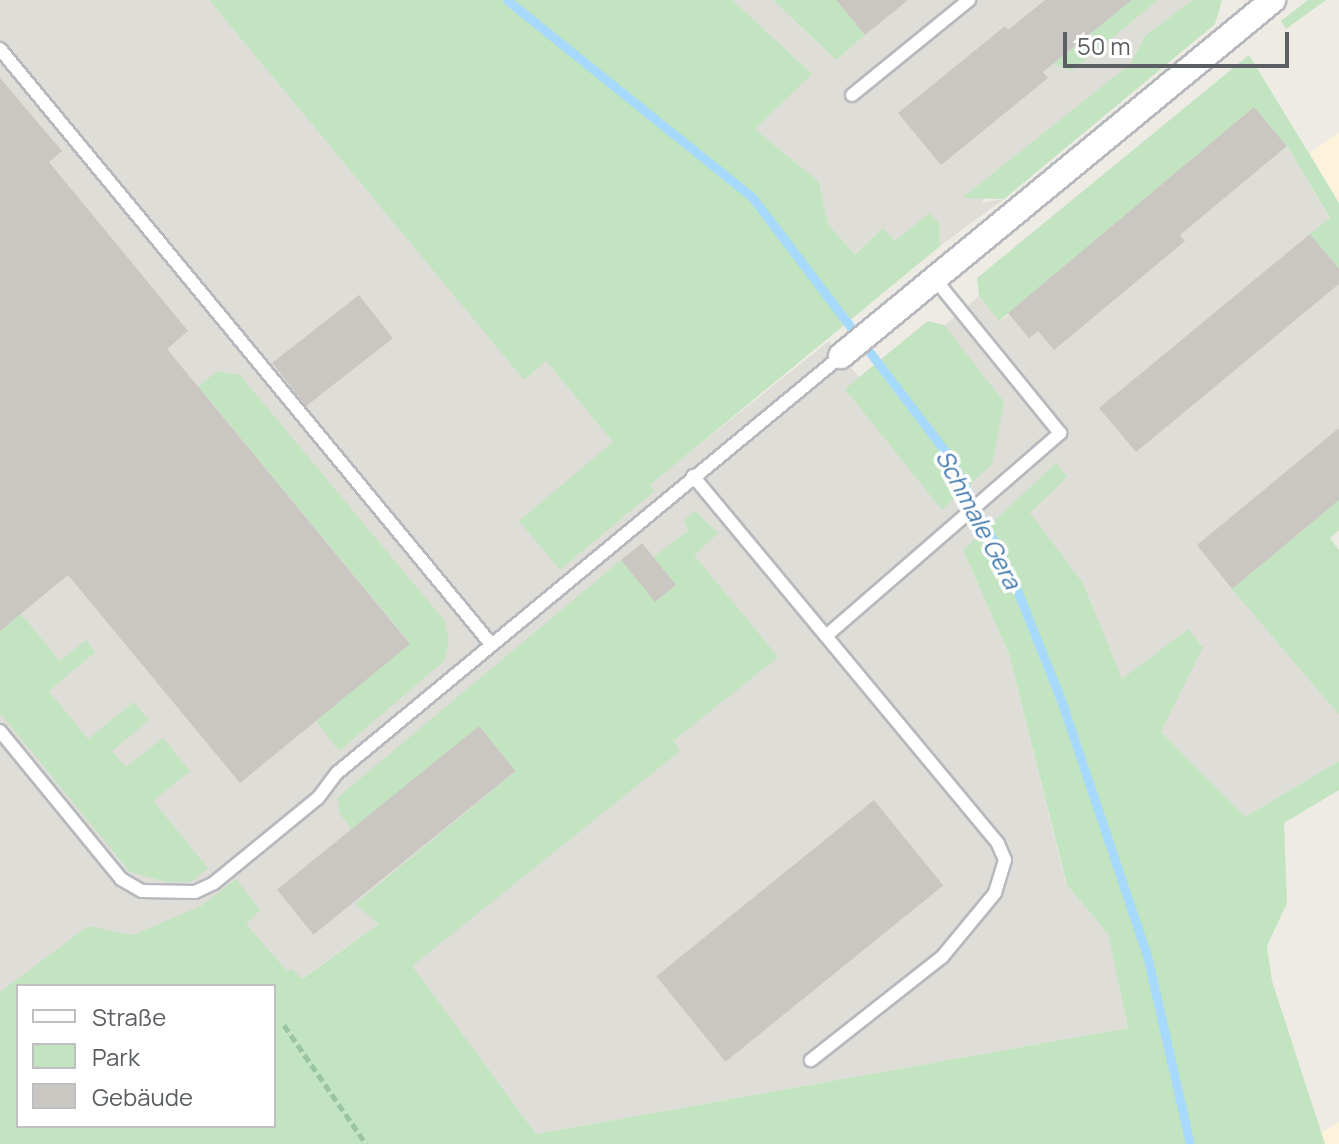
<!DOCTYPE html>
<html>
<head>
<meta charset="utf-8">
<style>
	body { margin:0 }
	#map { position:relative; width:1339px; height:1144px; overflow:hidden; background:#edebe3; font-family:Manrope,sans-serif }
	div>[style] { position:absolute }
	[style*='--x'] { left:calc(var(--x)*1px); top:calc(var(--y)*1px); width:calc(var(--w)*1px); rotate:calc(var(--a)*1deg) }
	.commercial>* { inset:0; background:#fcf3da }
	.industrial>* { inset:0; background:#dfddd8 }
	.green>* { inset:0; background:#c2e4c1 }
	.stream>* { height:9px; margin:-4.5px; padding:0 4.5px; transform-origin:4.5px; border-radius:4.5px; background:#a6d9fb }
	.building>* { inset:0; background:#cac7c2; transform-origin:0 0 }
	.path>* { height:5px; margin-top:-2.5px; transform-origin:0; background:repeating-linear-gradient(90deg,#9ac4a4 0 8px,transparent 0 12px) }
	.roads { filter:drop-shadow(2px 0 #b6b9bd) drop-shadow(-2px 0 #b6b9bd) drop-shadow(0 2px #b6b9bd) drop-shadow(0 -2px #b6b9bd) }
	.service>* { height:12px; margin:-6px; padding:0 6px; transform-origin:6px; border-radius:6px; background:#fff }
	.minor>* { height:24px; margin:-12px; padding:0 12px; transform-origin:12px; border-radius:12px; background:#fff }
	span { translate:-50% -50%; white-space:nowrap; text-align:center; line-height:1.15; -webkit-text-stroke:7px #fff; paint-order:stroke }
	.water-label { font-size:24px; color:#437aad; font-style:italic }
	.legend { position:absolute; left:16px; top:984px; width:260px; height:144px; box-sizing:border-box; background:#fff; border:2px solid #bdbfc1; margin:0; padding:10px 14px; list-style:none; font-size:24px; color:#5b5f63 }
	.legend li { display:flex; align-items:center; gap:16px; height:40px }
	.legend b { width:40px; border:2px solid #bdbfc1 }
	.scale { position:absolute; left:1063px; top:32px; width:226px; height:36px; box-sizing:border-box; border:4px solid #5b5f63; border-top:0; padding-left:10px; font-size:24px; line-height:28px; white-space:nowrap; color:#5b5f63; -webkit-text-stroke:6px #fff; paint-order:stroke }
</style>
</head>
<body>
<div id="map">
	<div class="commercial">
		<i style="clip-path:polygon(1339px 132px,1339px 203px,1310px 153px)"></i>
		<i style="clip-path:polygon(1339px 1122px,1339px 1144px,1325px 1144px,1321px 1133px)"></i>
	</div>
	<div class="industrial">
		<i style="clip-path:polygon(0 0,209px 0,524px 379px,546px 361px,649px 485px,829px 341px,859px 377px,928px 321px,945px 325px,979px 296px,1000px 321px,1177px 203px,1161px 184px,1254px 107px,1287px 146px,1330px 219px,1339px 269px,1339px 500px,1233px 589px,1339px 715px,1339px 761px,1245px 817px,1161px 732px,1203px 646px,1187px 630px,1122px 680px,1083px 583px,1029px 513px,1067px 477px,1056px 464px,963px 550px,1009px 654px,1066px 884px,1108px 934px,1128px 1028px,536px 1134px,379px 924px,301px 979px,287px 972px,18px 986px,0 1018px)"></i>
		<i style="clip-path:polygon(732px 0,773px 0,836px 60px,865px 35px,836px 0,1132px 0,1054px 64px,1072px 71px,1158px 0,1192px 0,1145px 36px,1130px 64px,980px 203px,1004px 199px,940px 246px,939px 223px,895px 241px,883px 228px,855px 255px,828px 224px,819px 182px,755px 129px,811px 74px)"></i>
	</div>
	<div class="green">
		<i style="clip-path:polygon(209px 0,732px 0,812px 74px,755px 129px,819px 182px,828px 224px,855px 255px,883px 228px,895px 241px,929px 213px,939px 223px,940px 246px,650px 485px,654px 491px,560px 570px,519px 521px,613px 442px,546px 361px,524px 380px)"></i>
		<i style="clip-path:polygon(773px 0,836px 0,865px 35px,836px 60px)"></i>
		<i style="clip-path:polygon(1132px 0,1158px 0,1072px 71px,1053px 64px)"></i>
		<i style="clip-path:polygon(1192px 0,1222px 0,1215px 24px,1004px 199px,962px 198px,1130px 64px,1145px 36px)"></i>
		<i style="clip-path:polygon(1308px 0,1326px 0,1286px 29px,1281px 21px)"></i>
		<i style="clip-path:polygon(1249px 55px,1339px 203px,1339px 269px,1310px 234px,1330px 218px,1287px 146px,1254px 107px,999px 321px,979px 296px,977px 278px)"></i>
		<i style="clip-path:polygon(928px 321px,944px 325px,1004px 402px,992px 464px,942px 510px,845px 389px)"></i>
		<i style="clip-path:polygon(218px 371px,240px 375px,444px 620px,449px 641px,444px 661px,339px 751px,316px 721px,410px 643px,198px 386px)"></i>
		<i style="clip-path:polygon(evenodd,1056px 463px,1067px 477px,1030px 513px,1083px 583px,1122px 679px,1188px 629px,1203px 647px,1161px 732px,1245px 817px,1339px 761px,1339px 790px,1284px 823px,1287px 903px,1267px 946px,1272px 981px,1325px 1144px,0 1144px,0 992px,88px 926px,133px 935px,201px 906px,236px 879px,260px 910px,246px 924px,287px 971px,292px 969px,302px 979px,379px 924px,355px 904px,516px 771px,353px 831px,340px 814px,337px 798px,621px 560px,656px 602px,676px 585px,653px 557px,688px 531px,684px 520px,695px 511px,718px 533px,694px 555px,778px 657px,673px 741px,680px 751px,412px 966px,536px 1134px,1128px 1028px,1108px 934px,1067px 885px,1009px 654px,963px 550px,1056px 463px,18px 986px,274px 986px,274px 1126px,18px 1126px,18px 986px)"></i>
		<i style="clip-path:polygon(1339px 500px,1339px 530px,1330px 538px,1339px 550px,1339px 715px,1232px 589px)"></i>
		<i style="clip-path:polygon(21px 614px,60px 661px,86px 640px,95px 652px,49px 691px,88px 739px,134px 702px,149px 720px,112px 751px,126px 767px,163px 738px,190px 771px,153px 801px,208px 868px,191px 882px,166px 882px,130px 872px,0 713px,0 631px)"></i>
	</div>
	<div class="stream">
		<i style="--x:507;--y:0;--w:314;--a:38.8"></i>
		<i style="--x:752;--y:197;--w:328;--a:52.8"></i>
		<i style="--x:950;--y:458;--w:127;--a:62.2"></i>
		<i style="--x:1009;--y:570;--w:140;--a:68.2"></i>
		<i style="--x:1061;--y:700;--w:269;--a:71.4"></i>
		<i style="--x:1147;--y:955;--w:194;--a:77.2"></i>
	</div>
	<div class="building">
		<i style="clip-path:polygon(836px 0,908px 0,865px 35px)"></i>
		<i style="clip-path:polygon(1045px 0,1132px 0,1043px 72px,1048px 78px,941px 165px,898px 113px,1005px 26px,1008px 30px)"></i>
		<i style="clip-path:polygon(0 78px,62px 151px,49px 162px,188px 331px,167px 349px,410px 644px,240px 783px,68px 575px,0 631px)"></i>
		<i style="clip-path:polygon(1254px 107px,1287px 146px,1180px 235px,1185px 241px,1054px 350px,1038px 331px,1029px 338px,1008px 313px)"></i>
		<i style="clip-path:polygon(1310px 234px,1339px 269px,1339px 284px,1136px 452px,1099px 408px)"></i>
		<i style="left:359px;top:295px;width:55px;height:110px;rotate:52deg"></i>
		<i style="clip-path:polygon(1339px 428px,1339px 500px,1232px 589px,1197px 545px)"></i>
		<i style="left:642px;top:543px;width:54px;height:27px;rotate:51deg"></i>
		<i style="left:479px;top:726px;width:58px;height:260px;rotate:51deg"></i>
		<i style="left:874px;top:800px;width:110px;height:280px;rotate:51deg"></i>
	</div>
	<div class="path">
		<i style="--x:284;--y:1025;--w:145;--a:55.4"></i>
	</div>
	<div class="roads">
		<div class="service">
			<i style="--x:0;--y:49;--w:771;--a:50.47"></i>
			<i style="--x:852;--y:95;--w:151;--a:-39.1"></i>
			<i style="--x:693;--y:476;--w:478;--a:50.3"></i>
			<i style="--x:998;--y:844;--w:17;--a:66"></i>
			<i style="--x:1005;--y:860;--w:34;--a:107"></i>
			<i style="--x:995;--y:893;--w:83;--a:129.6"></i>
			<i style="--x:942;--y:957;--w:167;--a:141.8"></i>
			<i style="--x:826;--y:636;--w:310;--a:-40.9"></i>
			<i style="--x:1060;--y:433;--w:198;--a:-129.1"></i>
			<i style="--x:0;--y:731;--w:191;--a:50.7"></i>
			<i style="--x:121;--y:879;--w:24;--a:30"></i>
			<i style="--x:142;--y:891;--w:53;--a:1.1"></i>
			<i style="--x:195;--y:892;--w:21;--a:-25"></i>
			<i style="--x:214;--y:883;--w:134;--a:-39.3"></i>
			<i style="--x:318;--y:798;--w:31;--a:-53"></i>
			<i style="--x:337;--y:773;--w:654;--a:-39.6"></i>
		</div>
		<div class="minor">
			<i style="--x:841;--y:356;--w:560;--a:-39.49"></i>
		</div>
	</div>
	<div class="water-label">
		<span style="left:979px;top:519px;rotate:62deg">Schmale Gera</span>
	</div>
	<ul class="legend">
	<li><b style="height:10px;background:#fff"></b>Straße</li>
	<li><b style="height:22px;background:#c2e4c1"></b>Park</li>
	<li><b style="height:22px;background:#cac7c2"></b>Gebäude</li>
	</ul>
	<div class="scale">50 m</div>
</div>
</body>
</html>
